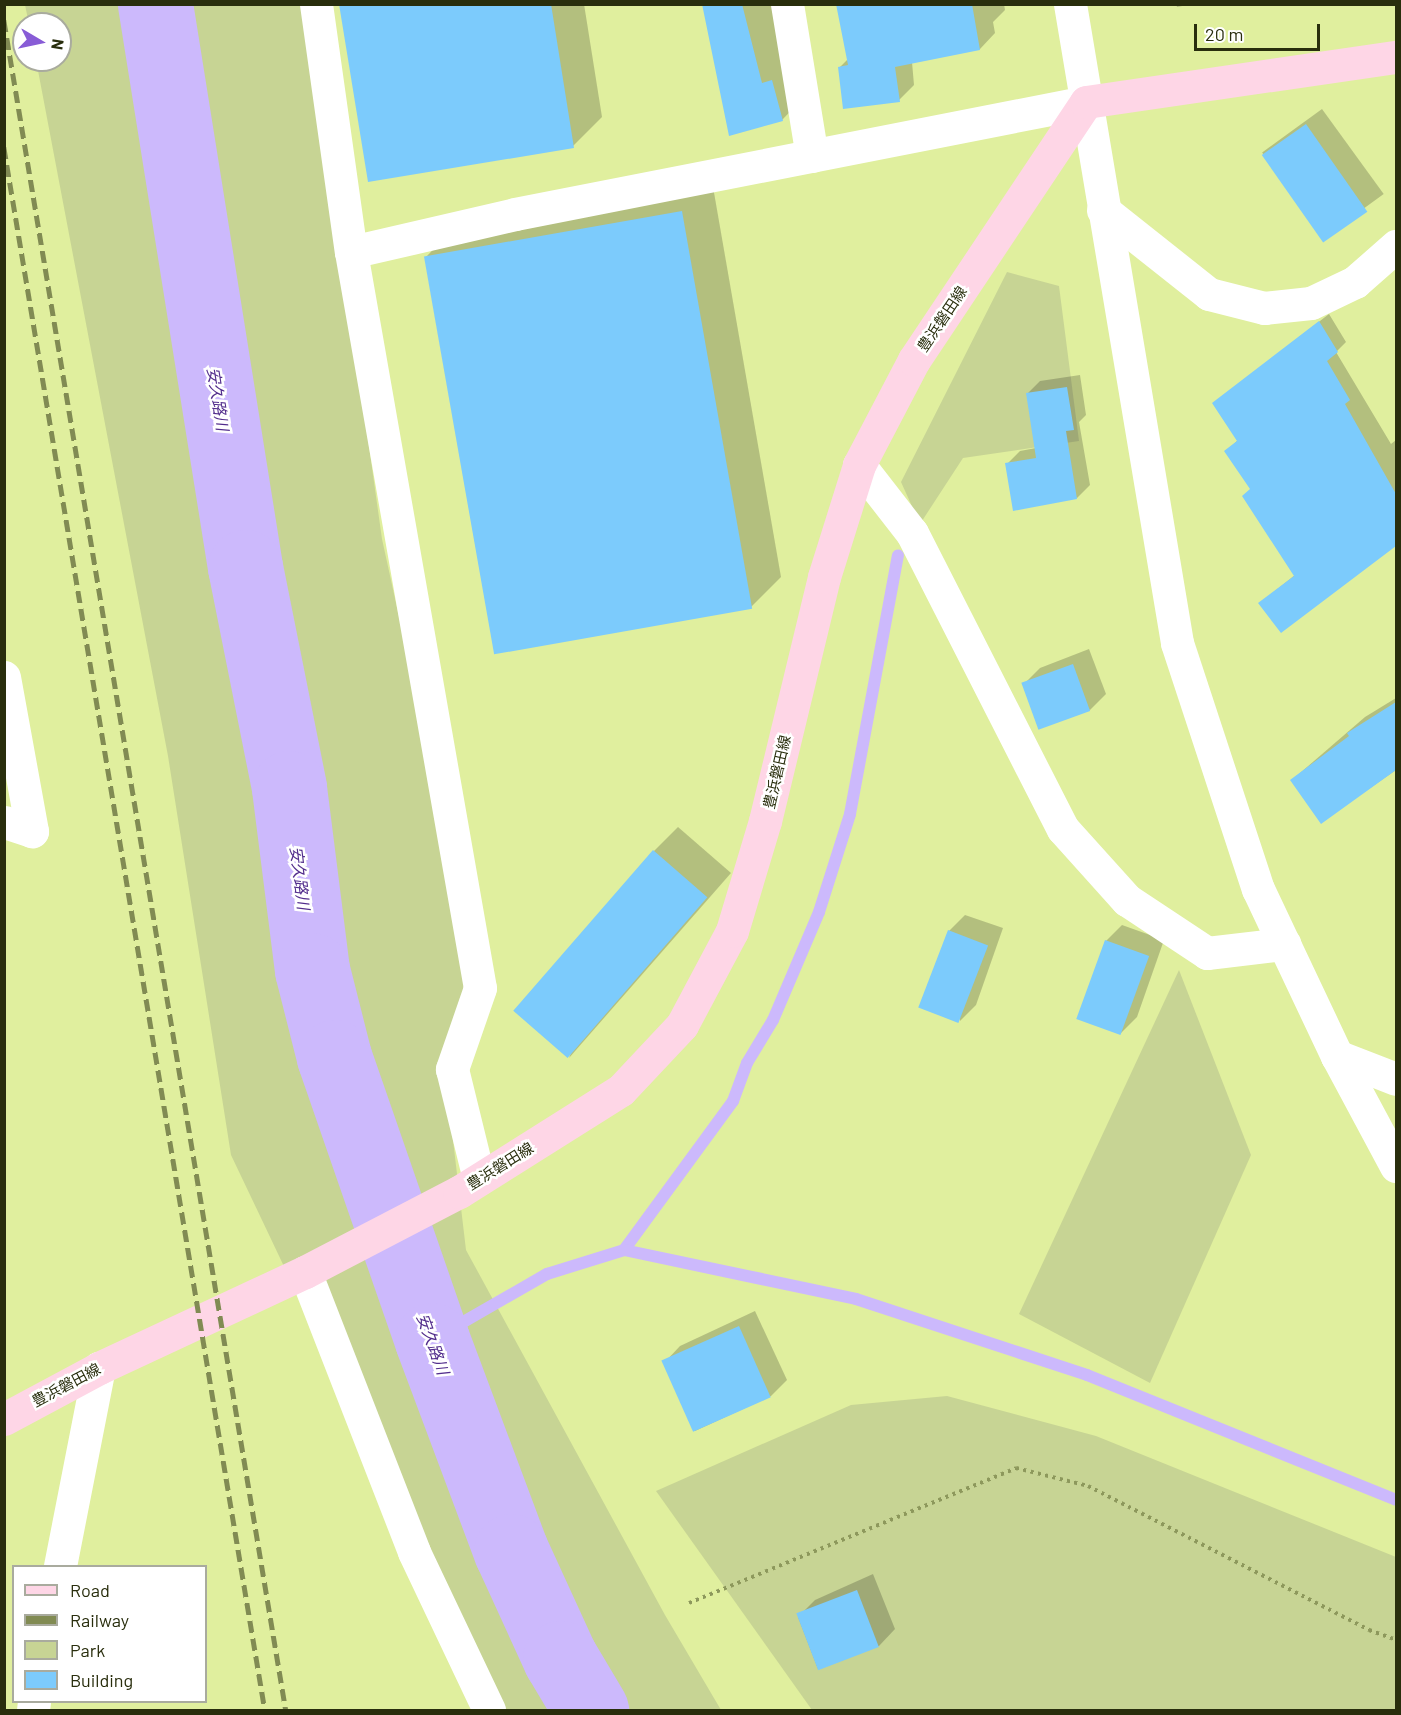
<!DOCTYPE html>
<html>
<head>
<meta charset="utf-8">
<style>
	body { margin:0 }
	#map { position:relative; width:1401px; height:1715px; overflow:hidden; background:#e0ef9e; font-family:Barlow,"Noto Sans JP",sans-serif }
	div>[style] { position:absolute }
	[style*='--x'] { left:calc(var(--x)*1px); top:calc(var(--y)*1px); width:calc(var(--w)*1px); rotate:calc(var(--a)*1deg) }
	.green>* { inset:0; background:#c7d494 }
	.shadow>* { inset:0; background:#0003; transform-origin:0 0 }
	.stream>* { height:12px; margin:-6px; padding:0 6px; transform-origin:6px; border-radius:6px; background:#ccb9fc }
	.river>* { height:75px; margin:-37.5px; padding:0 37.5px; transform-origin:37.5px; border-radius:37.5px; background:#ccb9fc }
	.building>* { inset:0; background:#7ccbfc; transform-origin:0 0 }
	.path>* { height:4px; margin-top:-2px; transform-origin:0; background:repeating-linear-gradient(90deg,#8d985c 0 3px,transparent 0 7.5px) }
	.minor>* { height:33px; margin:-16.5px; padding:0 16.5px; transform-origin:16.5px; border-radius:16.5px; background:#fff }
	.tertiary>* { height:33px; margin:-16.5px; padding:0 16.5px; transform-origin:16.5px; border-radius:16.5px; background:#fff }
	.secondary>* { height:33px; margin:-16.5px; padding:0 16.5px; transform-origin:16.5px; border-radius:16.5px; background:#fed6e6 }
	.rail>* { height:4.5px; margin-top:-2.25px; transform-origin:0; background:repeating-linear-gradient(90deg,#818b53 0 12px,transparent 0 18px) }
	span { translate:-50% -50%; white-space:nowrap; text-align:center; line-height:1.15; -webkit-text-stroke:5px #fff; paint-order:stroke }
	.street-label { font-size:15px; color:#292e0d }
	.water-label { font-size:16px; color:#522d8c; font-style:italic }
	.frame { position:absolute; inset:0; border:6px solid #292e0d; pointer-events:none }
	.legend { position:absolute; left:12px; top:1565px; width:195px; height:138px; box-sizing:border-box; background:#fff; border:2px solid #a9ab9e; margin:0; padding:8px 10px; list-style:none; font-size:18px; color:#292e0d }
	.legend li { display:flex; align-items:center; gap:12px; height:30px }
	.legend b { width:30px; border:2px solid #a9ab9e }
	.north { position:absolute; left:12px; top:12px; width:60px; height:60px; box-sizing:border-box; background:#fff; border:2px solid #a9ab9e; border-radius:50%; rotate:99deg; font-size:16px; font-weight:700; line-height:24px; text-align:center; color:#292e0d }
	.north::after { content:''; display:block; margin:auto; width:21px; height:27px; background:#885cd6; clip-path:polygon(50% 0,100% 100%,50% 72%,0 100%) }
	.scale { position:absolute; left:1194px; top:24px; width:126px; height:27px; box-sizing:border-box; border:3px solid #292e0d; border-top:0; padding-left:8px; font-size:18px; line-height:21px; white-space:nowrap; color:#292e0d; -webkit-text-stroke:4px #fff; paint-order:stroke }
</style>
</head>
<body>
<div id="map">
	<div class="green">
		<i style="clip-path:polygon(25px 5px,307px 5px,382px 539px,480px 988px,444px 1064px,466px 1250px,665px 1615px,721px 1710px,495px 1710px,231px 1155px,168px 756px,36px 60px,60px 60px,60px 24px,29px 24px)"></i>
		<i style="clip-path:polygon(1007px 272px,1059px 286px,1079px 441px,963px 458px,920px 524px,901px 482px)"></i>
		<i style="clip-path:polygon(1179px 970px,1251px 1155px,1150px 1383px,1019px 1314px)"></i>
		<i style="clip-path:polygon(947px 1396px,1096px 1436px,1396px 1557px,1396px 1710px,812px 1710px,656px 1491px,851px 1405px)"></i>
	</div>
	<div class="shadow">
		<i style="clip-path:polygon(341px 4px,584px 4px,602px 117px,573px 146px)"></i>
		<i style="clip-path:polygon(703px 4px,780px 4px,811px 90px,782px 120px)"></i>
		<i style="clip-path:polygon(840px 4px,1004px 4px,1005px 10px,993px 22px,995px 33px,980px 49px,912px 62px,914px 85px,899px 100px,840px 67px,849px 58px)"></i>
		<i style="clip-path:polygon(1176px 4px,1193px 4px,1177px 7px)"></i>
		<i style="left:1322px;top:109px;width:105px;height:74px;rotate:54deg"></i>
		<i style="clip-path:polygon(712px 181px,781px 577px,750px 608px,426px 257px,456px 226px)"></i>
		<i style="clip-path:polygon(1329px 314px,1346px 342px,1336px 352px,1391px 444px,1396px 440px,1396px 544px,1281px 631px,1260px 603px,1295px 575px,1251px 488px,1226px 451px,1238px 440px,1214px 403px)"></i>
		<i style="clip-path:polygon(1080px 375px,1086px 415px,1079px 422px,1090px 485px,1077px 498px,1007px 464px,1020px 451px,1036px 448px,1027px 394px,1040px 381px)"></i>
		<i style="clip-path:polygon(1089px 649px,1106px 694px,1090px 710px,1024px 684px,1040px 668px)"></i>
		<i style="clip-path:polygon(1396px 698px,1396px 770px,1321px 822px,1292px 780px,1365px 717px)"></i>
		<i style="clip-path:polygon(678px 827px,731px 873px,569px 1058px,654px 851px)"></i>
		<i style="clip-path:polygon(965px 915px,1003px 928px,976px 1005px,960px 1021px,949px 931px)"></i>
		<i style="clip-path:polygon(1122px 925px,1164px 940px,1137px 1017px,1121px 1033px,1106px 941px)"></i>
		<i style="clip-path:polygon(755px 1311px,787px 1380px,771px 1396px,695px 1431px,664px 1363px,680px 1346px)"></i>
		<i style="clip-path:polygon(873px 1574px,895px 1629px,879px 1646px,818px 1669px,798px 1617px,815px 1600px)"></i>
	</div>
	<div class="stream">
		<i style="--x:624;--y:1250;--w:185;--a:-53.8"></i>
		<i style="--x:733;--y:1101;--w:40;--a:-69.8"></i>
		<i style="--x:747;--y:1063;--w:50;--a:-58.8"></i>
		<i style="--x:773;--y:1020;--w:117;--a:-66.9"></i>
		<i style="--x:819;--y:912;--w:103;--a:-72.4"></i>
		<i style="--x:850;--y:814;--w:263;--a:-79.5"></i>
		<i style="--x:432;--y:1340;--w:133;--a:-29.9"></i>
		<i style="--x:547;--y:1274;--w:81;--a:-17.3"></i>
		<i style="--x:624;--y:1250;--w:237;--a:11.9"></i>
		<i style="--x:856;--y:1299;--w:243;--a:18.2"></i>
		<i style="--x:1087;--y:1375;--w:333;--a:22"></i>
	</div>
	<div class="river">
		<i style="--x:155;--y:4;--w:570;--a:80.92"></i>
		<i style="--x:245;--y:567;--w:225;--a:78.7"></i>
		<i style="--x:289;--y:788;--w:183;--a:82.8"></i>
		<i style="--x:312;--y:970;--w:90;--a:75.8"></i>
		<i style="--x:334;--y:1057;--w:299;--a:70.9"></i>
		<i style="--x:432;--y:1340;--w:225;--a:69.5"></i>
		<i style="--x:511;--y:1551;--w:118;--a:65.4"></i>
		<i style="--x:560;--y:1658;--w:61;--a:59.2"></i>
	</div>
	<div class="building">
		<i style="clip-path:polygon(339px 4px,551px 4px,574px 148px,368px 182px)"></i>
		<i style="clip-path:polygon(702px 4px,742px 4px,762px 83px,772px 80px,783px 121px,729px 136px)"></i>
		<i style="clip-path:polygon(836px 4px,972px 4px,980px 50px,895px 67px,900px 102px,843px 109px,838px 67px,848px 65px)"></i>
		<i style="left:1306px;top:124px;width:107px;height:54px;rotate:55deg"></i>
		<i style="left:682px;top:211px;width:404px;height:262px;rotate:80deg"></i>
		<i style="clip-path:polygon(1319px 321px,1338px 352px,1327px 361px,1350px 400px,1345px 404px,1396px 494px,1396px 546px,1281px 633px,1258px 603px,1294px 576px,1242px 496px,1250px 489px,1224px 451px,1237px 441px,1212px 403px)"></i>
		<i style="clip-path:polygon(1067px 387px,1074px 430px,1066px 431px,1077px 499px,1013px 511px,1005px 463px,1036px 458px,1026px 393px)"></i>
		<i style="left:1073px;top:664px;width:50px;height:55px;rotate:70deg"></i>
		<i style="clip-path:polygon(1396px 702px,1396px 770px,1321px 824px,1290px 780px,1349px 736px,1347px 733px)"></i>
		<i style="left:653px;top:850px;width:72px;height:213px;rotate:41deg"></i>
		<i style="left:948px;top:930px;width:43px;height:83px;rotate:21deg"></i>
		<i style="left:1105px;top:940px;width:47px;height:84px;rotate:20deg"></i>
		<i style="left:739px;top:1326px;width:78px;height:85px;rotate:66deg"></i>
		<i style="left:857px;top:1590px;width:61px;height:65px;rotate:69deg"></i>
	</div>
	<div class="path">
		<i style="--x:689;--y:1603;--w:354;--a:-22.4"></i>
		<i style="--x:1016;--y:1468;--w:74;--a:14"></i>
		<i style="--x:1088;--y:1486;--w:316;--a:27.1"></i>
		<i style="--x:1369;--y:1630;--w:29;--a:20"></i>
	</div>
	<div class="minor">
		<i style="--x:316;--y:4;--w:250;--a:82"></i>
		<i style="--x:351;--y:252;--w:747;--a:80.06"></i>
		<i style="--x:480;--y:988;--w:86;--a:109.1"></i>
		<i style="--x:452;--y:1069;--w:113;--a:76.2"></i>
		<i style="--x:787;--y:4;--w:154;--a:80.7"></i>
		<i style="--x:1103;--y:210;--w:135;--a:38.4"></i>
		<i style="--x:1209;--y:294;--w:57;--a:14.3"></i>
		<i style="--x:1264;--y:308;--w:47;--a:-6.1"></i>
		<i style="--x:1311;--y:303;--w:49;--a:-25.5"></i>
		<i style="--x:1355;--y:282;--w:55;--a:-41.3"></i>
		<i style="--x:351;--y:252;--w:168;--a:-13"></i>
		<i style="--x:515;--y:214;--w:582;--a:-11.1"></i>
		<i style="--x:859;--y:465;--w:86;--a:52.1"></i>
		<i style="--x:912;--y:533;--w:332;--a:63"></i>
		<i style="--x:1063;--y:829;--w:96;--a:48"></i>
		<i style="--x:1127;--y:900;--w:96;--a:33.5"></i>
		<i style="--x:1207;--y:953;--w:78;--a:-6.7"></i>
		<i style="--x:4;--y:677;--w:157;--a:79.7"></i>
		<i style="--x:32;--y:831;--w:29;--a:-162"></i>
		<i style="--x:1337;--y:1056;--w:63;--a:21.3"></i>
		<i style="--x:305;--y:1272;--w:300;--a:68.7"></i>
		<i style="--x:414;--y:1552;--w:175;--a:64.6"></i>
	</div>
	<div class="tertiary">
		<i style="--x:1070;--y:4;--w:648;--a:80.49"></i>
		<i style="--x:1177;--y:643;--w:259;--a:71.8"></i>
		<i style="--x:1258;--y:889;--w:185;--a:64.7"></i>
		<i style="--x:1337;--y:1056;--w:125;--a:61.8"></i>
		<i style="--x:60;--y:1566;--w:202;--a:-78.9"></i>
		<i style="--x:33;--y:1710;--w:8;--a:-83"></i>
	</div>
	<div class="secondary">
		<i style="--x:4;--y:1419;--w:108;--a:-28.2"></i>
		<i style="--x:99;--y:1368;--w:227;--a:-25"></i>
		<i style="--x:305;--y:1272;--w:174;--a:-27.5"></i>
		<i style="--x:459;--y:1192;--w:191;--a:-32.2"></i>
		<i style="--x:621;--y:1090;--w:89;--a:-46.8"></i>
		<i style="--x:682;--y:1025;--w:106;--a:-62"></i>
		<i style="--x:732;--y:931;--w:115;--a:-73.3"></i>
		<i style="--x:765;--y:821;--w:251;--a:-76.4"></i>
		<i style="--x:824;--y:577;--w:117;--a:-72.6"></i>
		<i style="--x:859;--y:465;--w:119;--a:-62.4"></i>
		<i style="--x:914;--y:360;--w:310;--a:-56.3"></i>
		<i style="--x:1086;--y:102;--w:313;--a:-8.3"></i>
	</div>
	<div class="rail">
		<i style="--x:4;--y:20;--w:1713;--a:80.53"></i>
		<i style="--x:4;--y:147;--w:1585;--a:80.52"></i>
	</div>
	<div class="street-label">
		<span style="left:942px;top:319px;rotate:-56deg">豊浜磐田線</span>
		<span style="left:777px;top:772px;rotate:-77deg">豊浜磐田線</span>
		<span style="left:500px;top:1166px;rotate:-32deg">豊浜磐田線</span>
		<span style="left:66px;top:1385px;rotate:-28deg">豊浜磐田線</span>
	</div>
	<div class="water-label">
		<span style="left:218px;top:399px;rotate:81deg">安久路川</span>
		<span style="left:300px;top:878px;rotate:83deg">安久路川</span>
		<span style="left:433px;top:1344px;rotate:70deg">安久路川</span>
	</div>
	<div class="frame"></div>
	<ul class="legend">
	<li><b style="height:8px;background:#fed6e6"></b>Road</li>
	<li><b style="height:8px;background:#818b53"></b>Railway</li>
	<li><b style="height:16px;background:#c7d494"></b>Park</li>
	<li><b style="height:16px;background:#7ccbfc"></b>Building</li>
	</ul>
	<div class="north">N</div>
	<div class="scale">20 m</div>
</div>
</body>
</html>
